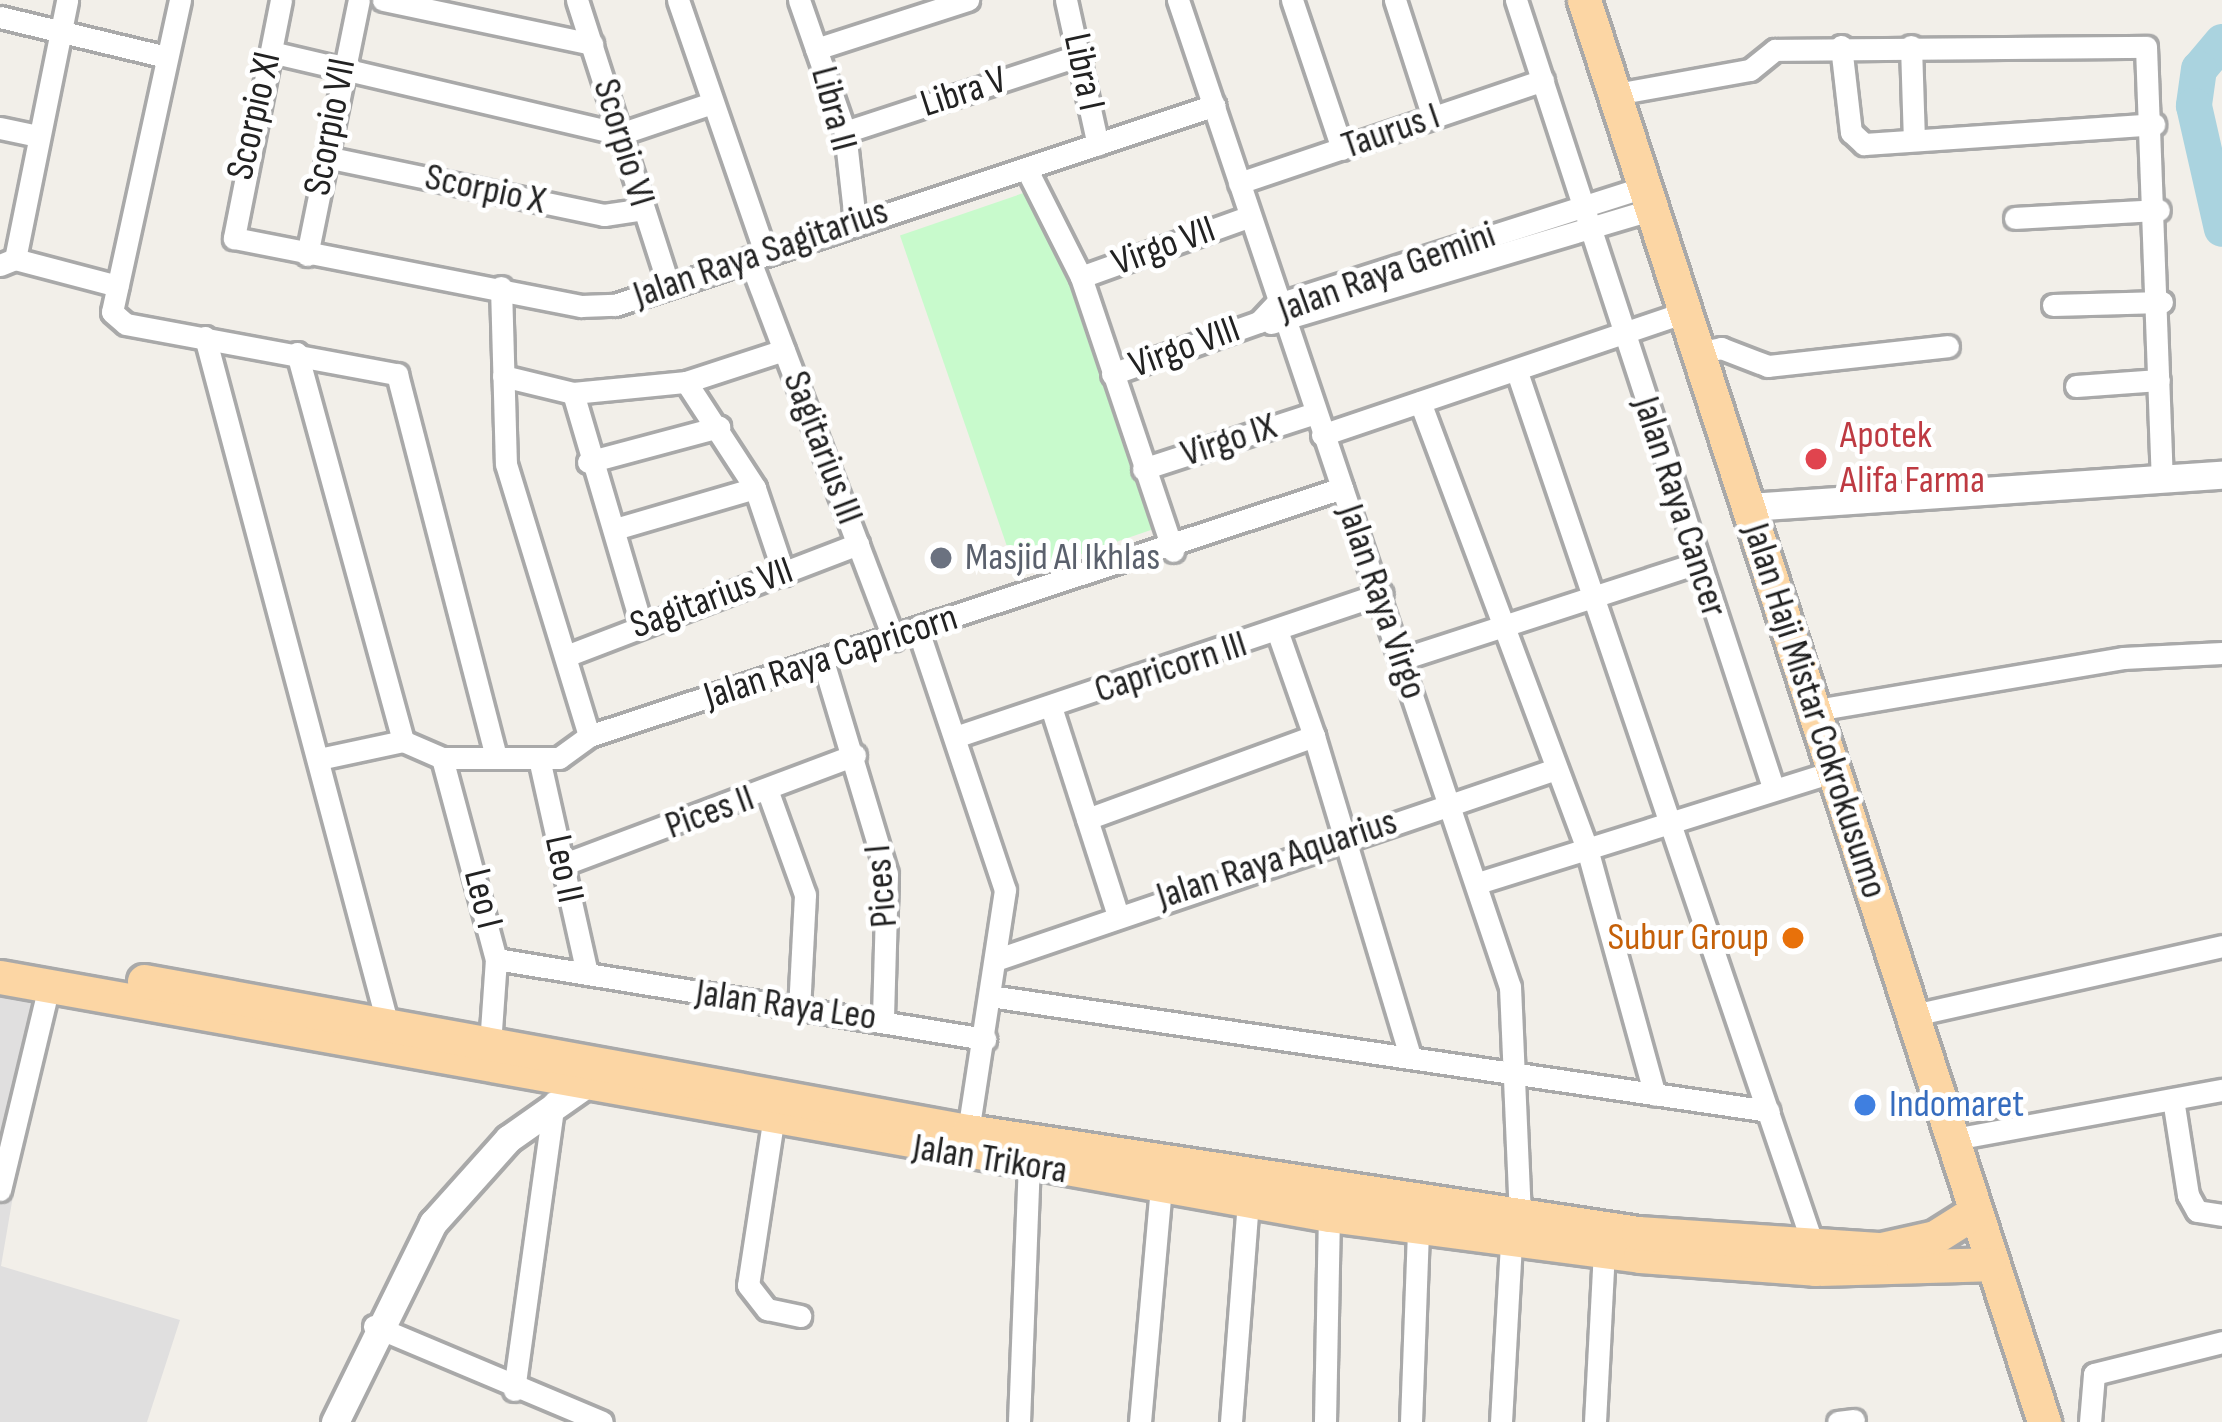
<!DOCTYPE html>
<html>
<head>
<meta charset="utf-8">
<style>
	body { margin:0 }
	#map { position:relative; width:2222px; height:1422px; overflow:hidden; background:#f2efe9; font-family:"Sofia Sans Condensed",sans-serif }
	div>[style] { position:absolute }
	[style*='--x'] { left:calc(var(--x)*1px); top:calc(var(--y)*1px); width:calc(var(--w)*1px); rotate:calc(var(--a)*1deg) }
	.residential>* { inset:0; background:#e0dfdf }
	.park>* { inset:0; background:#c8facc; transform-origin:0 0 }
	.river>* { height:36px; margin:-18px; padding:0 18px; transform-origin:18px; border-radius:18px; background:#aad3df }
	.roads { filter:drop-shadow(3px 0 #a9a9a9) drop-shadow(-3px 0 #a9a9a9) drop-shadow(0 3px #a9a9a9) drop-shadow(0 -3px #a9a9a9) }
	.minor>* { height:21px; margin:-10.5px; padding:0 10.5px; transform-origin:10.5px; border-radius:10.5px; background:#fff }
	.tertiary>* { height:27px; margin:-13.5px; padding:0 13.5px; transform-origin:13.5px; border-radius:13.5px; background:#fff }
	.primary>* { height:33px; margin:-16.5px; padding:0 16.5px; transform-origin:16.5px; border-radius:16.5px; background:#fcd6a4 }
	.dots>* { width:33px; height:33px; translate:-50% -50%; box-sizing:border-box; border:6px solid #fff; border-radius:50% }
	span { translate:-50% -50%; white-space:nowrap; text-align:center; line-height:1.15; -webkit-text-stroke:10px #fff; paint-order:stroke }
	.street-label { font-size:39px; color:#222 }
	.health-label { font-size:39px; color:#be3a42 }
	.left { translate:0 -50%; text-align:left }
	.worship-label { font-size:39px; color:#5b616d }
	.food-label { font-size:39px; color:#c56008 }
	.right { translate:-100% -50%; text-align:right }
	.shop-label { font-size:39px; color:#366cbe }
</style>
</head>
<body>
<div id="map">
	<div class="residential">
		<i style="clip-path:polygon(0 977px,49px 986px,1px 1266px,180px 1320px,147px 1422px,0 1422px)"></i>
	</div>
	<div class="park">
		<i style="left:1038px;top:188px;width:360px;height:146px;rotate:71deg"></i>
	</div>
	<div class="river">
		<i style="--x:2222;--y:42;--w:35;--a:130"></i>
		<i style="--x:2199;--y:69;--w:37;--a:98"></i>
		<i style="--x:2194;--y:106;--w:126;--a:77.2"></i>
	</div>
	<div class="roads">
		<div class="minor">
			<i style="--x:180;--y:0;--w:319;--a:102.3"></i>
			<i style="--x:112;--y:312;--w:18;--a:41"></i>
			<i style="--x:126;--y:324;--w:276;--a:10.5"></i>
			<i style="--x:397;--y:374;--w:392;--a:75.5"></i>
			<i style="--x:281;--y:0;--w:243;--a:101.2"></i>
			<i style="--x:234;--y:238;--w:354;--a:11.1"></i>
			<i style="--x:581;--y:306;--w:34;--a:-2"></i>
			<i style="--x:615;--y:305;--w:632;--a:-18.43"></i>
			<i style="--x:383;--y:0;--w:214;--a:11.9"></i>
			<i style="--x:577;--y:0;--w:300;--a:72.2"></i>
			<i style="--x:678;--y:0;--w:268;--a:71"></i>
			<i style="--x:799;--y:0;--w:140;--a:70.8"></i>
			<i style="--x:845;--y:132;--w:90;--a:83.6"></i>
			<i style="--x:1066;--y:0;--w:148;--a:77.6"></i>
			<i style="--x:1178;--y:0;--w:1041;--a:71.41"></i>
			<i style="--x:1510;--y:987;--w:230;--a:87.5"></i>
			<i style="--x:1292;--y:0;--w:157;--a:71.4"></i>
			<i style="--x:1395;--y:0;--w:124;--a:72.1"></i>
			<i style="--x:1516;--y:0;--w:828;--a:71.92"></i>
			<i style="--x:0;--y:17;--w:171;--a:13.5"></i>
			<i style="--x:1841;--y:46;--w:87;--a:83.4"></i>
			<i style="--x:1851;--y:132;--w:18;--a:43"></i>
			<i style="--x:1864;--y:144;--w:291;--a:-3.9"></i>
			<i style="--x:1911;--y:46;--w:93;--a:88.2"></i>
			<i style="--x:816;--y:49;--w:160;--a:-17.9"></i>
			<i style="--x:271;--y:52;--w:359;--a:13.2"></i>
			<i style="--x:620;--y:134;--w:97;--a:-18.6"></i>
			<i style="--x:1616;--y:94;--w:136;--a:-10.2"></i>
			<i style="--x:1750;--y:70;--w:32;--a:-39"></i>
			<i style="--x:1775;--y:50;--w:371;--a:-0.5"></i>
			<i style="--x:2146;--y:47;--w:428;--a:87.9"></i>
			<i style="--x:0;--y:128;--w:35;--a:12"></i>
			<i style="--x:845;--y:132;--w:250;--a:-18.1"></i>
			<i style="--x:326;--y:157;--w:284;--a:11.8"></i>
			<i style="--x:604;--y:215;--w:40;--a:-8.5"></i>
			<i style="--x:1026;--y:168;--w:122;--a:63.2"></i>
			<i style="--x:1081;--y:277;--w:289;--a:71.4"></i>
			<i style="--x:1239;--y:183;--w:321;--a:-18.7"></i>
			<i style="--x:2015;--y:218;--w:144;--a:-3.2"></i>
			<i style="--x:307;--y:255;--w:260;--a:-78.5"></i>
			<i style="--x:749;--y:258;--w:408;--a:69.2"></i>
			<i style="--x:15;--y:259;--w:264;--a:-78.6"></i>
			<i style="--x:0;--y:265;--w:16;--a:-22"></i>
			<i style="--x:15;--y:259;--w:106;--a:14.7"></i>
			<i style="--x:1081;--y:277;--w:177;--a:-19.8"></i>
			<i style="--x:501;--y:287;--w:177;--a:88.4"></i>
			<i style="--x:506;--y:464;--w:284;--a:73"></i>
			<i style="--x:2053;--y:305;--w:109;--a:-1.6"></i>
			<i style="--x:1271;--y:323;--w:395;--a:-16.6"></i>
			<i style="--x:205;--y:337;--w:709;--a:75.12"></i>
			<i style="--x:297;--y:353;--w:402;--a:74.7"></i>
			<i style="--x:1698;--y:353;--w:24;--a:-12"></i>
			<i style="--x:1721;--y:348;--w:50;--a:21"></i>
			<i style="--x:1768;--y:366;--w:181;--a:-6.3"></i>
			<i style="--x:1517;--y:372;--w:922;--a:71.27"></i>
			<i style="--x:1112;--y:374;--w:156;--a:-19.5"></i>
			<i style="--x:1259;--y:322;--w:23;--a:-47"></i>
			<i style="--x:1275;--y:305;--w:387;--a:-17.7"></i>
			<i style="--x:503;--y:376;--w:72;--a:13.7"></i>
			<i style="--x:573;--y:393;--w:114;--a:-5.6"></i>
			<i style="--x:686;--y:382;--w:103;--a:-18.1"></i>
			<i style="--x:686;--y:382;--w:126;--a:56.9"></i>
			<i style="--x:755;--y:488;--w:91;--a:71.4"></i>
			<i style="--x:2076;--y:386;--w:83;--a:-4.1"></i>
			<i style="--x:573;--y:393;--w:238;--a:73.6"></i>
			<i style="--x:1420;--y:402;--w:473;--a:69.5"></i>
			<i style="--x:1586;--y:845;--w:259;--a:74.6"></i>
			<i style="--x:1322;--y:435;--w:381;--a:-18.7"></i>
			<i style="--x:588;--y:462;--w:136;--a:-15"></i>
			<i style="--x:1143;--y:469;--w:181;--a:-18"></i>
			<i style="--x:615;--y:529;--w:146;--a:-16.3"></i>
			<i style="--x:918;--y:630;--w:274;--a:71.5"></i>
			<i style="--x:1005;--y:890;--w:244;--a:98.7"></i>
			<i style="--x:566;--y:656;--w:313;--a:-21"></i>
			<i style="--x:1405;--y:658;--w:307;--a:-18"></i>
			<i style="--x:823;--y:661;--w:222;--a:73.3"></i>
			<i style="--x:887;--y:874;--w:146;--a:91.6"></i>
			<i style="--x:1051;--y:707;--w:216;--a:72.2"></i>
			<i style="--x:1816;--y:710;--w:311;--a:-9.6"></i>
			<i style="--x:2123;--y:658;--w:99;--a:-2.9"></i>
			<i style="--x:958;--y:736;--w:447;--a:-18.6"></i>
			<i style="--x:1314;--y:736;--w:333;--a:73.3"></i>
			<i style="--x:442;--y:758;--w:208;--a:75"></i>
			<i style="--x:496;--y:959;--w:85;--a:94"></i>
			<i style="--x:319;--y:759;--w:86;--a:-12.1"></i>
			<i style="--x:403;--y:741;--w:43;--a:23.6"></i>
			<i style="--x:442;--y:758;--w:117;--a:0"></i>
			<i style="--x:559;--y:758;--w:37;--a:-36"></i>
			<i style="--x:589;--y:736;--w:793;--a:-18.23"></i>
			<i style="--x:540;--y:763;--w:216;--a:77.4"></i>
			<i style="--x:768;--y:792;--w:109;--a:70.2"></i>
			<i style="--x:805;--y:895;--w:113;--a:93"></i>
			<i style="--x:1087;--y:819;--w:242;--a:-20.1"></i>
			<i style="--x:1314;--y:736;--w:109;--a:-109.3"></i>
			<i style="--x:562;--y:865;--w:313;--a:-20.6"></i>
			<i style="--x:1478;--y:883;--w:377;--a:-17.4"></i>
			<i style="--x:1001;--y:958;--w:586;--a:-18.81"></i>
			<i style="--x:496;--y:959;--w:496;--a:9.3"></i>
			<i style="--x:990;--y:996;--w:787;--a:8.4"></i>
			<i style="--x:1914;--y:1015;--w:316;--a:-12.6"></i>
			<i style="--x:2173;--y:1099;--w:97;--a:81.1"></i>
			<i style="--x:2188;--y:1195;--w:18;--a:61"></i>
			<i style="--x:2197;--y:1211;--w:25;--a:9"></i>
			<i style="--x:773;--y:1122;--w:165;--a:98.7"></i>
			<i style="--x:748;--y:1285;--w:31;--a:52"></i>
			<i style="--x:767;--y:1309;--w:34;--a:12"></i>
			<i style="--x:1949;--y:1140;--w:278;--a:-10.4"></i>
			<i style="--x:0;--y:1190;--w:210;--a:-76.5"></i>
			<i style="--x:374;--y:1326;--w:247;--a:22.8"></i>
			<i style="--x:514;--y:1390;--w:291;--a:-82.1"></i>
			<i style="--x:1019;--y:1422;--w:255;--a:-87.8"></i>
			<i style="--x:1140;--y:1422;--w:235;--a:-84.9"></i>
			<i style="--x:1231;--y:1422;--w:220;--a:-85.6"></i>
			<i style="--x:1325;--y:1422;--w:207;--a:-88.9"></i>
			<i style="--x:1411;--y:1422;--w:194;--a:-87.9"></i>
			<i style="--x:1501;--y:1422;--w:181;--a:-86.8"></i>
			<i style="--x:1595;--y:1422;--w:169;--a:-87"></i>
			<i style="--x:1838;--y:1422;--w:16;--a:-7"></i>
			<i style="--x:2090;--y:1422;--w:48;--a:-85.2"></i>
			<i style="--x:2094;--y:1374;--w:132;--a:-14"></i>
		</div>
		<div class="tertiary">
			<i style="--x:1748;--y:507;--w:475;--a:-3.9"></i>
			<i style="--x:335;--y:1422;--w:222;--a:-63.8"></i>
			<i style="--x:433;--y:1223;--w:113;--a:-48.2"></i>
			<i style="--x:508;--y:1139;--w:90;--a:-35.1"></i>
		</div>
		<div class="primary">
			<i style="--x:1584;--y:0;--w:1495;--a:72.07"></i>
			<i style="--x:0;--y:977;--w:1350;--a:10.15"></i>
			<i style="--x:1329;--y:1215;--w:314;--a:7.5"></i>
			<i style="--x:1640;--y:1256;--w:175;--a:4.2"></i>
			<i style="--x:1815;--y:1269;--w:174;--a:-1.6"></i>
			<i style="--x:144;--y:981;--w:838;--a:10.32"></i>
			<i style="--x:968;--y:1131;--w:678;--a:8.66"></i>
			<i style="--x:1638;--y:1233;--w:244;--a:3.8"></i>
			<i style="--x:1881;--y:1249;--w:55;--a:-12.5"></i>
			<i style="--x:1935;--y:1237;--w:45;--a:-32.3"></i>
		</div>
	</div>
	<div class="dots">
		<i style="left:1816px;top:459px;background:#e0444e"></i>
		<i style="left:941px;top:558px;background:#6b7280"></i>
		<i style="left:1793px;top:938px;background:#e8710a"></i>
		<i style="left:1865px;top:1105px;background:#3f7fe0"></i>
	</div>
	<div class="street-label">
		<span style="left:1083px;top:72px;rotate:78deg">Libra I</span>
		<span style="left:964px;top:93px;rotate:-18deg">Libra V</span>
		<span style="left:833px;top:109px;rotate:75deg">Libra II</span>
		<span style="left:255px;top:116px;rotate:-77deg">Scorpio XI</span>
		<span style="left:331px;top:127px;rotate:-79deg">Scorpio VII</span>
		<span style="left:1391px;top:132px;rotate:-19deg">Taurus I</span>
		<span style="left:623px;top:143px;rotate:73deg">Scorpio VI</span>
		<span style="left:485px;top:190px;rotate:12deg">Scorpio X</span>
		<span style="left:1164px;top:247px;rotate:-20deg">Virgo VII</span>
		<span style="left:761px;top:254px;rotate:-19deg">Jalan Raya Sagitarius</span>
		<span style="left:1387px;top:273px;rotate:-20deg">Jalan Raya Gemini</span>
		<span style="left:1185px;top:348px;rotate:-20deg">Virgo VIII</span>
		<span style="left:1229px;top:441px;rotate:-18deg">Virgo IX</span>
		<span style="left:822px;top:448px;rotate:69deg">Sagitarius III</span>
		<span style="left:1679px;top:507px;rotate:72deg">Jalan Raya Cancer</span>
		<span style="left:712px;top:599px;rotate:-20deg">Sagitarius VII</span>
		<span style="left:1381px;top:602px;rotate:71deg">Jalan Raya Virgo</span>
		<span style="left:831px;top:658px;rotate:-18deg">Jalan Raya Capricorn</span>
		<span style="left:1171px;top:668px;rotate:-18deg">Capricorn III</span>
		<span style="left:1814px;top:711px;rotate:72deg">Jalan Haji Mistar Cokrokusumo</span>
		<span style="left:710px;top:813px;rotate:-20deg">Pices II</span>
		<span style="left:1277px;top:860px;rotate:-18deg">Jalan Raya Aquarius</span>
		<span style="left:563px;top:869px;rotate:78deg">Leo II</span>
		<span style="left:882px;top:886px;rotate:-95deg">Pices I</span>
		<span style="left:482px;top:899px;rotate:76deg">Leo I</span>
		<span style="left:786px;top:1006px;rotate:8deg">Jalan Raya Leo</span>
		<span style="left:990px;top:1160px;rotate:9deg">Jalan Trikora</span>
	</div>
	<div class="health-label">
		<span class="left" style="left:1840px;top:459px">Apotek<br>Alifa Farma</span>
	</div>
	<div class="worship-label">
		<span class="left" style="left:965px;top:558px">Masjid Al Ikhlas</span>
	</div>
	<div class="food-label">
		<span class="right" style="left:1769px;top:938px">Subur Group</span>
	</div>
	<div class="shop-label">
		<span class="left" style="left:1889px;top:1105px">Indomaret</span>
	</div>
</div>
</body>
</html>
